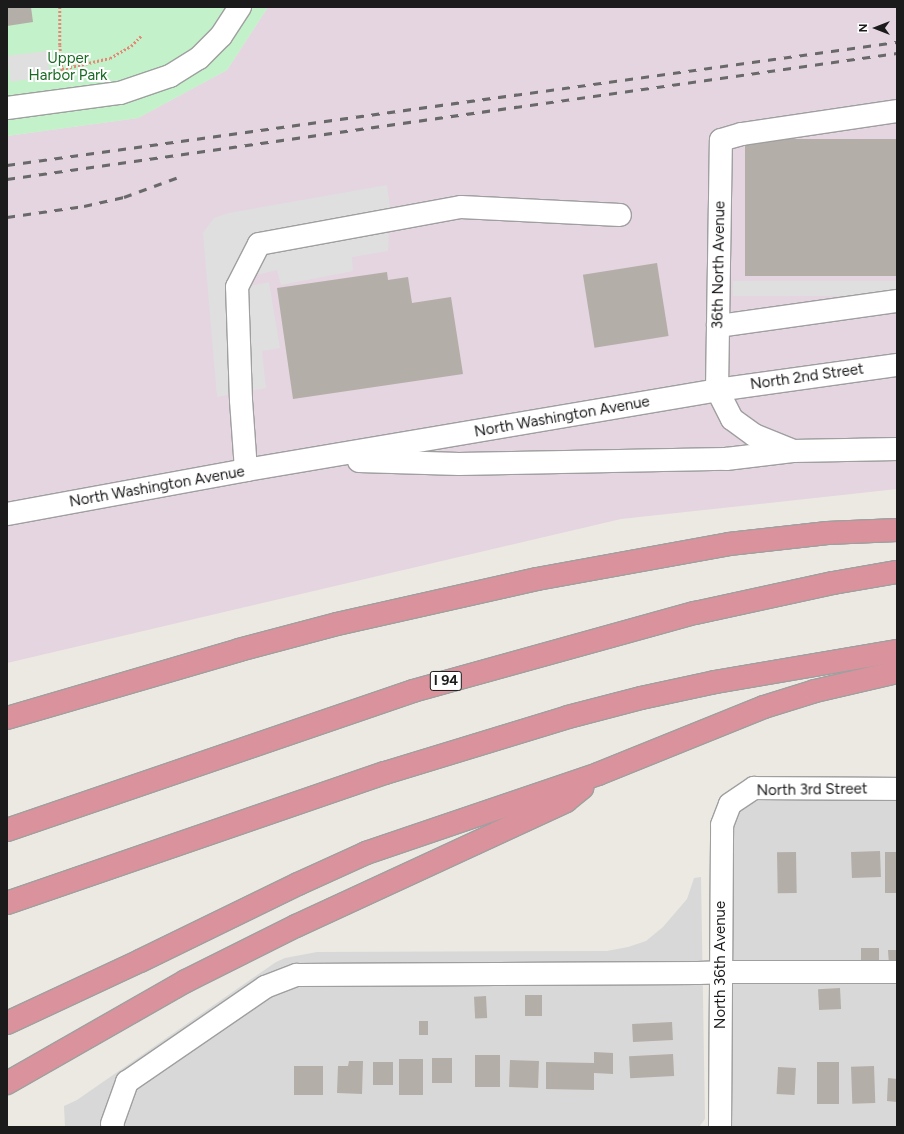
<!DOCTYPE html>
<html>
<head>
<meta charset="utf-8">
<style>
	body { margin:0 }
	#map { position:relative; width:904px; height:1134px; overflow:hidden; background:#ebe9e2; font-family:Figtree,sans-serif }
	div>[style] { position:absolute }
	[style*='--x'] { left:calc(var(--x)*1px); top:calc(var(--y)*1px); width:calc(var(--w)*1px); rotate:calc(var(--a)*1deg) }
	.residential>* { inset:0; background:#d9d8d8 }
	.industrial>* { inset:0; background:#e4d5e0 }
	.park>* { inset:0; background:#c3f1c9 }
	.parking>* { inset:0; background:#dfdfdf; transform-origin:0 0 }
	.building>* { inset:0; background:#b4aea8; transform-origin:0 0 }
	.path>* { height:2.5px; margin-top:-1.25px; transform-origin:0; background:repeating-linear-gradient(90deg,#e78777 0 2px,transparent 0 4px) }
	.roads { filter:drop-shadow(1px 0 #9f9f9f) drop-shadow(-1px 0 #9f9f9f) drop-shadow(0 1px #9f9f9f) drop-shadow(0 -1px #9f9f9f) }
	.minor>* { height:22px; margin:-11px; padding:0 11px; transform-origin:11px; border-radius:11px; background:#fff }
	.highway>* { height:22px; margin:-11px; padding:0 11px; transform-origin:11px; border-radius:11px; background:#da939d }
	.rail>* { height:3px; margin-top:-1.5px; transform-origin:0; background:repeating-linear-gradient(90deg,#696969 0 8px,transparent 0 16px) }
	span { translate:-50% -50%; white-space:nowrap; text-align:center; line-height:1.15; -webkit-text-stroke:4px #fff; paint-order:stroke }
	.shield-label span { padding:1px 3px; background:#fff; border:1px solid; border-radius:3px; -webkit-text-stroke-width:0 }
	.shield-label { font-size:14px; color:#1b1b1b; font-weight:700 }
	.park-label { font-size:15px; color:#186a22 }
	.street-label { font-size:15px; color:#1b1b1b }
	.frame { position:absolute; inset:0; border:8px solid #1b1b1b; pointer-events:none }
	.north { position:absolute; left:856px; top:8px; width:40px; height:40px; -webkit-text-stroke:3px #fff; paint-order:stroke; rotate:270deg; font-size:11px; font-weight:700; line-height:16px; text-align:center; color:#1b1b1b }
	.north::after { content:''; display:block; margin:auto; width:14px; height:18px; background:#1b1b1b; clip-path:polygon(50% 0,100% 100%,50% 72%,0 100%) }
</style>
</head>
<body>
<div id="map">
	<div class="residential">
		<i style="clip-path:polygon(758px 801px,897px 801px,897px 1127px,726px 1127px,729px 825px,734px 815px,745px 805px)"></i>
		<i style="clip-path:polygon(701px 877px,705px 1119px,699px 1127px,65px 1127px,64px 1106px,77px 1100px,276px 962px,285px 958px,317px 952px,607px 951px,628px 947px,646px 941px,663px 927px,687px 899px,694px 878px)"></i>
	</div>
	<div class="industrial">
		<i style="clip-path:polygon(268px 7px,897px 7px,897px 489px,621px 519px,7px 663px,7px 136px,138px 118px,227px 70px)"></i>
	</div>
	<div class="park">
		<i style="clip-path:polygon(7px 7px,268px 7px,227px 70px,138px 118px,7px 136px)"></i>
	</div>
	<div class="parking">
		<i style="left:47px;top:51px;width:26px;height:40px;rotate:83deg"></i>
		<i style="clip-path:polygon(387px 185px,390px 207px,388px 251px,352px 257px,353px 271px,281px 285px,277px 270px,248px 277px,250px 286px,269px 282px,280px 348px,262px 351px,266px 388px,217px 397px,203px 233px,214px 218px,229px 213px)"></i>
		<i style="left:897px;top:281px;width:15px;height:164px;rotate:90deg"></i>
	</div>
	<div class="building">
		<i style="clip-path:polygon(7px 7px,31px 7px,33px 22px,7px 26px)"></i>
		<i style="left:897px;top:139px;width:137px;height:152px;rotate:90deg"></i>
		<i style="left:657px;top:263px;width:74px;height:75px;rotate:81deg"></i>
		<i style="clip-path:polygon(387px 272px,388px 280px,408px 277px,412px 303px,451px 297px,463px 374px,293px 399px,277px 288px)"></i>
		<i style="left:880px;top:851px;width:26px;height:29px;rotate:88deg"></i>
		<i style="left:796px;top:852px;width:41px;height:19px;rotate:89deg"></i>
		<i style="left:885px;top:852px;width:12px;height:41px"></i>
		<i style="left:861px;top:948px;width:18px;height:20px"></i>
		<i style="clip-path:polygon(888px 950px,897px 950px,897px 964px,889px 965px)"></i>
		<i style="left:840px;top:988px;width:21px;height:22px;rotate:87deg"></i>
		<i style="left:525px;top:995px;width:17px;height:21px"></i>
		<i style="left:486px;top:996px;width:22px;height:12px;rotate:87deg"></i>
		<i style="left:419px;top:1021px;width:9px;height:14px"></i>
		<i style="left:672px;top:1022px;width:18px;height:40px;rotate:87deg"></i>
		<i style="clip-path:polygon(594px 1052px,613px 1053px,613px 1074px,594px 1073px,594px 1090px,546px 1089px,546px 1062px,594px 1063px)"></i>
		<i style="left:673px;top:1054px;width:22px;height:44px;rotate:87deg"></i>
		<i style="left:475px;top:1055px;width:25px;height:32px"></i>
		<i style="left:452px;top:1058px;width:25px;height:20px;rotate:90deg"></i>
		<i style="left:423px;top:1059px;width:36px;height:24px;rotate:90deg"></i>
		<i style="left:510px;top:1060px;width:29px;height:27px;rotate:2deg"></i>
		<i style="clip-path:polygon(349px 1061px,363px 1061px,362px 1094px,337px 1093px,338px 1066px,348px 1066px)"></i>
		<i style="left:373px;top:1062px;width:20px;height:23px"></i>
		<i style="left:817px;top:1062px;width:22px;height:42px"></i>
		<i style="left:294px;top:1066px;width:29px;height:29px"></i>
		<i style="left:874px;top:1066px;width:37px;height:23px;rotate:88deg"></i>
		<i style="left:778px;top:1067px;width:18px;height:27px;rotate:3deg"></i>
		<i style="clip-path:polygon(888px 1078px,897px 1079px,897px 1102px,887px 1101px)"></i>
	</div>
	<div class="path">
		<i style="--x:60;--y:7;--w:38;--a:90"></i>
		<i style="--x:60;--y:45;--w:34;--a:85"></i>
		<i style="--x:62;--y:69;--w:49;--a:-12.9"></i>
		<i style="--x:110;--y:58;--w:24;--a:-30"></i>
		<i style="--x:131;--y:46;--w:14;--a:-45"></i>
	</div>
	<div class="roads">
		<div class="minor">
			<i style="--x:7;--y:108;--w:114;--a:-7.6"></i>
			<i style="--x:120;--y:93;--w:53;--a:-18.8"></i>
			<i style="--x:170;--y:76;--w:34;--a:-32"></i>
			<i style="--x:199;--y:58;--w:31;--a:-45"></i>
			<i style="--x:221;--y:36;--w:35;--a:-57"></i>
			<i style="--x:718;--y:326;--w:181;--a:-8"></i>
			<i style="--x:791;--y:450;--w:40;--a:-158"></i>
			<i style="--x:754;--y:435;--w:27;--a:-144"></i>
			<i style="--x:732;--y:419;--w:33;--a:-117"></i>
			<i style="--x:717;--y:390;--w:250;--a:-89.1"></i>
			<i style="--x:721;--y:140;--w:22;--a:-16"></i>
			<i style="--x:742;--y:134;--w:157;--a:-8.4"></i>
			<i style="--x:359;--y:461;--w:100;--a:1.7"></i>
			<i style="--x:459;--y:464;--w:267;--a:-1.1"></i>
			<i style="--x:726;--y:459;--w:67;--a:-6.8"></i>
			<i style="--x:793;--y:451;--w:104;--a:-1.1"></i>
			<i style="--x:246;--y:470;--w:70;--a:-94.1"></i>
			<i style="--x:241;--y:400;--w:113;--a:-92"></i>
			<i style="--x:237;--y:287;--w:48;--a:-62.9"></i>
			<i style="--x:259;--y:244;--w:205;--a:-10.4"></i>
			<i style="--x:461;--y:207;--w:159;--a:2.9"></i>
			<i style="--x:7;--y:514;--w:243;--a:-10.4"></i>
			<i style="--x:246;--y:470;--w:478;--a:-9.6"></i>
			<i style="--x:717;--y:390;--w:182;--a:-7.9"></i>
			<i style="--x:113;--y:1127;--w:3;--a:-108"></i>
			<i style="--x:112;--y:1124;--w:45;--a:-70.3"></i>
			<i style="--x:127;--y:1082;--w:168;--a:-34.5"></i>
			<i style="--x:265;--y:987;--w:34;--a:-21"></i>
			<i style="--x:297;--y:975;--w:401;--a:-0.3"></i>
			<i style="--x:698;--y:973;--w:23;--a:-2"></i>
			<i style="--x:721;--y:972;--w:176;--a:0"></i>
			<i style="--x:720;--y:1127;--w:302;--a:-89.6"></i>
			<i style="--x:722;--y:825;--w:22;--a:-69"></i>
			<i style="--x:730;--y:804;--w:29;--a:-34"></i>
			<i style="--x:754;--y:788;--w:143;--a:0.4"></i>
		</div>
		<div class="highway">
			<i style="--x:7;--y:718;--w:242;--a:-16.3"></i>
			<i style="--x:239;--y:650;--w:101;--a:-14.9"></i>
			<i style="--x:337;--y:624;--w:205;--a:-12.7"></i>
			<i style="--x:537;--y:579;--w:195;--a:-10.3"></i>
			<i style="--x:729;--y:544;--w:99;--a:-6.4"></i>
			<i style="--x:827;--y:533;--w:70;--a:-2.5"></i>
			<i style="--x:7;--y:830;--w:429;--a:-18.9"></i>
			<i style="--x:413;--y:691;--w:293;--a:-15.5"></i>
			<i style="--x:695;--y:613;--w:141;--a:-12.3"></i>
			<i style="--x:833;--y:583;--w:65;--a:-9.8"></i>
			<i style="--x:7;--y:903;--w:400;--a:-19"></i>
			<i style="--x:385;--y:773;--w:191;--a:-17"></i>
			<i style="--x:568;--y:717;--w:75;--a:-14.6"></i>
			<i style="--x:641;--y:698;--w:76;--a:-12.2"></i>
			<i style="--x:715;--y:682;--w:185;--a:-9.7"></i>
			<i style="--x:7;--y:1023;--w:147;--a:-25"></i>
			<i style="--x:140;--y:961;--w:176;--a:-26"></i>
			<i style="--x:298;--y:884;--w:75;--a:-24.5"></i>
			<i style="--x:366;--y:853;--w:245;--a:-18.8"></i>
			<i style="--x:598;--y:774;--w:179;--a:-22"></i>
			<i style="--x:764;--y:707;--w:53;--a:-17.4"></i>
			<i style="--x:815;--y:691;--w:84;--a:-13"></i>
			<i style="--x:7;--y:1083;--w:206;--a:-29.7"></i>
			<i style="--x:186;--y:981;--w:123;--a:-26.6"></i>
			<i style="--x:296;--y:926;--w:298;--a:-24.8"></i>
			<i style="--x:566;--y:801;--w:21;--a:-39"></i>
		</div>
	</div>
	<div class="rail">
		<i style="--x:7;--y:165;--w:898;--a:-7.87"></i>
		<i style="--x:7;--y:179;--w:899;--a:-8.06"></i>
		<i style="--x:7;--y:217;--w:78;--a:-8.1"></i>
		<i style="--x:84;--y:206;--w:41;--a:-12.7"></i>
		<i style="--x:124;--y:197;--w:64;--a:-20.1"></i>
	</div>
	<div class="shield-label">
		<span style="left:446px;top:681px">I 94</span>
	</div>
	<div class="park-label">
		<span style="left:68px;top:67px">Upper<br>Harbor Park</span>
	</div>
	<div class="street-label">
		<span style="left:719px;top:265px;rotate:-89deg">36th North Avenue</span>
		<span style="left:807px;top:377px;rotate:-8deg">North 2nd Street</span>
		<span style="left:562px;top:417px;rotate:-10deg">North Washington Avenue</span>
		<span style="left:157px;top:487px;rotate:-10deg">North Washington Avenue</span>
		<span style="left:812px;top:790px;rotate:-1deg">North 3rd Street</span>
		<span style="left:721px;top:965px;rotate:-90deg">North 36th Avenue</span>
	</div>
	<div class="frame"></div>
	<div class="north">N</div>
</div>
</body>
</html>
